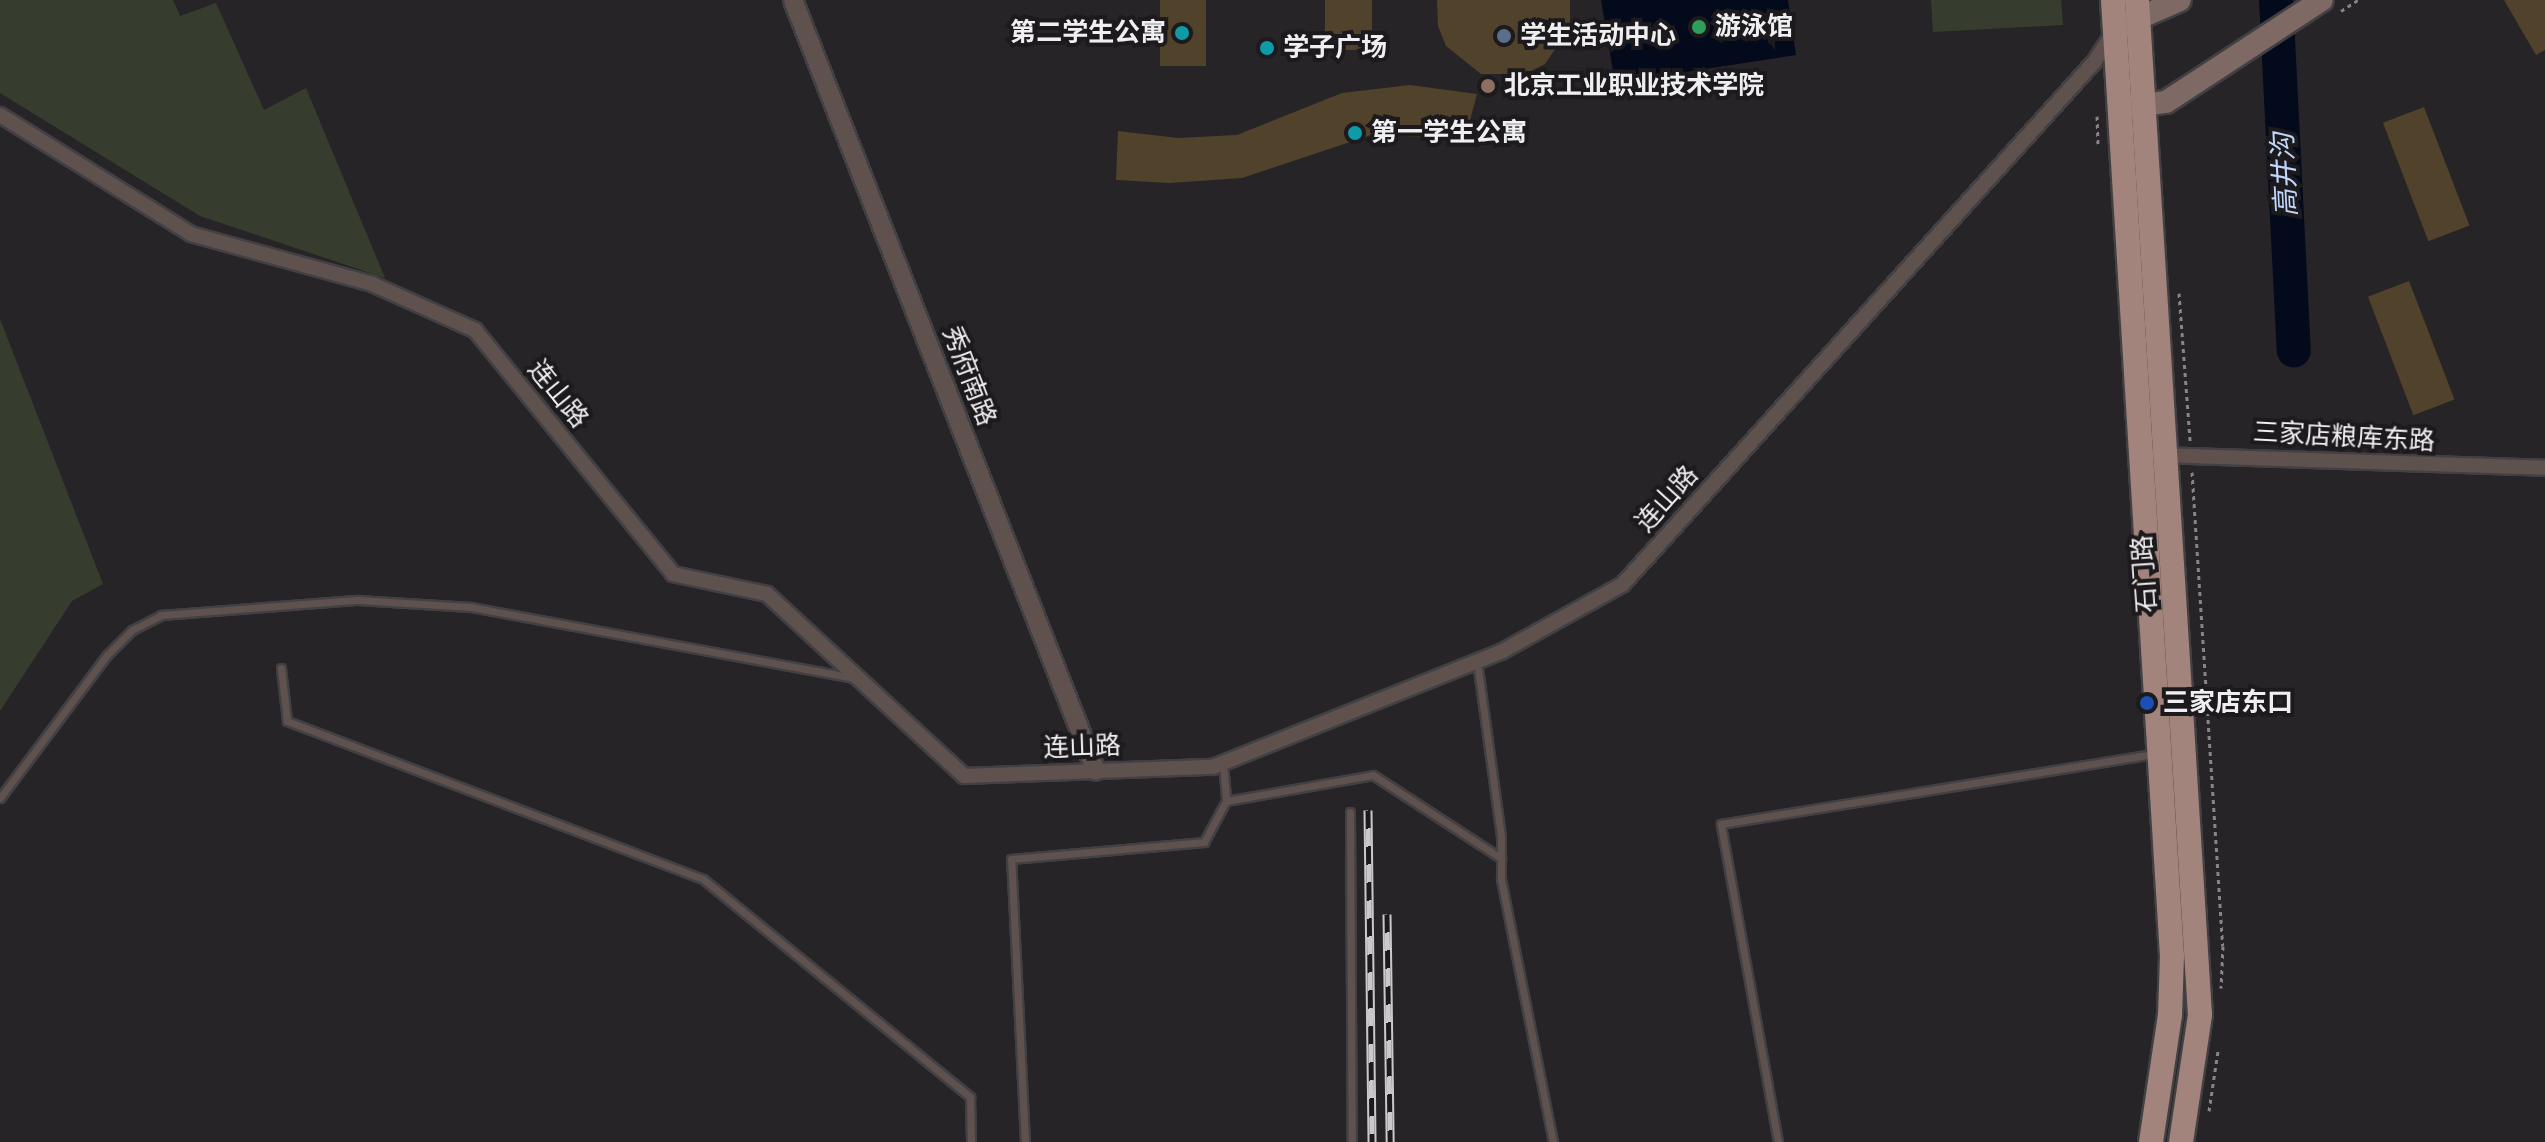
<!DOCTYPE html>
<html>
<head>
<meta charset="utf-8">
<style>
	body { margin:0 }
	#map { position:relative; width:2545px; height:1142px; overflow:hidden; background:#262427; font-family:"DejaVu Sans","Noto Sans SC",sans-serif }
	div>[style] { position:absolute }
	[style*='--x'] { left:calc(var(--x)*1px); top:calc(var(--y)*1px); width:calc(var(--w)*1px); rotate:calc(var(--a)*1deg) }
	.green>* { inset:0; background:#363d2e }
	.water>* { inset:0; background:#030a1c }
	.river>* { height:34px; margin:-17px; padding:0 17px; transform-origin:17px; border-radius:17px; background:#030a1c }
	.building>* { inset:0; background:#51422b; transform-origin:0 0 }
	.path>* { height:3px; margin-top:-1.5px; transform-origin:0; background:repeating-linear-gradient(90deg,#878588 0 4px,transparent 0 8px) }
	.roads { filter:drop-shadow(2px 0 #424043) drop-shadow(-2px 0 #424043) drop-shadow(0 2px #424043) drop-shadow(0 -2px #424043) }
	.service>* { height:7px; margin:-3.5px; padding:0 3.5px; transform-origin:3.5px; border-radius:3.5px; background:#5e514e }
	.minor>* { height:14px; margin:-7px; padding:0 7px; transform-origin:7px; border-radius:7px; background:#5e514e }
	.tertiary>* { height:18px; margin:-9px; padding:0 9px; transform-origin:9px; border-radius:9px; background:#5e514e }
	.secondary>* { height:22px; margin:-11px; padding:0 11px; transform-origin:11px; border-radius:11px; background:#7e6964 }
	.trunk>* { height:24px; margin:-12px; padding:0 12px; transform-origin:12px; border-radius:12px; background:#a2847d }
	.rail>* { height:9px; margin-top:-4.5px; transform-origin:0; background:repeating-linear-gradient(90deg,#1d1a1d 0 18px,#cac8cb 0 36px); box-sizing:border-box; border-block:2px solid #cac8cb }
	.dots>* { width:22px; height:22px; translate:-50% -50%; box-sizing:border-box; border:4px solid #1d1a1d; border-radius:50% }
	span { translate:-50% -50%; white-space:nowrap; text-align:center; line-height:1.15; -webkit-text-stroke:8px #1d1a1d; paint-order:stroke }
	.poi-label { font-size:26px; color:#efeef0; font-weight:700 }
	.left { translate:0 -50%; text-align:left }
	.right { translate:-100% -50%; text-align:right }
	.street-label { font-size:26px; color:#efeef0 }
	.water-label { font-size:28px; color:#c0d5fb; font-style:italic }
</style>
</head>
<body>
<div id="map">
	<div class="green">
		<i style="clip-path:polygon(0 0,173px 0,180px 16px,216px 3px,264px 110px,306px 88px,385px 278px,200px 216px,0 93px)"></i>
		<i style="clip-path:polygon(1931px 0,2061px 0,2063px 25px,1933px 32px)"></i>
		<i style="clip-path:polygon(0 319px,103px 584px,72px 601px,0 711px)"></i>
	</div>
	<div class="water">
		<i style="clip-path:polygon(1601px 0,1788px 0,1796px 55px,1615px 83px)"></i>
	</div>
	<div class="river">
		<i style="--x:2276;--y:0;--w:351;--a:87.1"></i>
	</div>
	<div class="building">
		<i style="left:1160px;top:0;width:46px;height:66px"></i>
		<i style="left:1325px;top:0;width:47px;height:50px"></i>
		<i style="clip-path:polygon(1437px 0,1570px 0,1570px 27px,1545px 64px,1525px 74px,1481px 74px,1446px 46px,1438px 26px)"></i>
		<i style="clip-path:polygon(2504px 0,2545px 0,2545px 50px,2536px 55px)"></i>
		<i style="clip-path:polygon(1410px 85px,1477px 94px,1465px 139px,1371px 135px,1242px 178px,1170px 183px,1116px 180px,1118px 131px,1178px 138px,1237px 135px,1342px 93px)"></i>
		<i style="left:2424px;top:107px;width:127px;height:44px;rotate:69deg"></i>
		<i style="left:2409px;top:281px;width:127px;height:44px;rotate:69deg"></i>
	</div>
	<div class="path">
		<i style="--x:2341;--y:11;--w:20;--a:-33"></i>
		<i style="--x:2097;--y:116;--w:28;--a:88"></i>
		<i style="--x:2179;--y:293;--w:148;--a:85.7"></i>
		<i style="--x:2192;--y:472;--w:475;--a:86.3"></i>
		<i style="--x:2223;--y:946;--w:42;--a:92.7"></i>
		<i style="--x:2209;--y:1111;--w:61;--a:-81.5"></i>
	</div>
	<div class="roads">
		<div class="service">
			<i style="--x:1477;--y:661;--w:177;--a:82.2"></i>
			<i style="--x:1501;--y:836;--w:43;--a:90"></i>
			<i style="--x:1501;--y:879;--w:268;--a:78.8"></i>
			<i style="--x:281;--y:668;--w:53;--a:83.5"></i>
			<i style="--x:287;--y:721;--w:445;--a:20.8"></i>
			<i style="--x:703;--y:879;--w:345;--a:39.2"></i>
			<i style="--x:970;--y:1097;--w:45;--a:88.7"></i>
			<i style="--x:1223;--y:763;--w:38;--a:85"></i>
			<i style="--x:0;--y:798;--w:179;--a:-53.2"></i>
			<i style="--x:107;--y:655;--w:35;--a:-45"></i>
			<i style="--x:132;--y:630;--w:33;--a:-27"></i>
			<i style="--x:161;--y:615;--w:198;--a:-4.4"></i>
			<i style="--x:358;--y:600;--w:113;--a:3.5"></i>
			<i style="--x:471;--y:607;--w:389;--a:10.5"></i>
			<i style="--x:1350;--y:812;--w:330;--a:89.7"></i>
			<i style="--x:1025;--y:1142;--w:283;--a:-92.8"></i>
			<i style="--x:1011;--y:859;--w:194;--a:-5"></i>
			<i style="--x:1204;--y:842;--w:47;--a:-61.8"></i>
			<i style="--x:1226;--y:801;--w:149;--a:-10"></i>
			<i style="--x:1373;--y:775;--w:153;--a:33"></i>
			<i style="--x:1778;--y:1142;--w:323;--a:-100.2"></i>
			<i style="--x:1721;--y:824;--w:439;--a:-9.2"></i>
		</div>
		<div class="minor">
			<i style="--x:0;--y:115;--w:225;--a:31.9"></i>
			<i style="--x:191;--y:234;--w:188;--a:15.4"></i>
			<i style="--x:372;--y:284;--w:113;--a:24.1"></i>
			<i style="--x:475;--y:330;--w:314;--a:50.9"></i>
			<i style="--x:673;--y:574;--w:96;--a:12"></i>
			<i style="--x:767;--y:594;--w:268;--a:42.7"></i>
			<i style="--x:964;--y:776;--w:249;--a:-2.1"></i>
			<i style="--x:1213;--y:767;--w:310;--a:-21.8"></i>
			<i style="--x:1501;--y:652;--w:140;--a:-29.1"></i>
			<i style="--x:1623;--y:584;--w:704;--a:-47.93"></i>
			<i style="--x:2095;--y:61;--w:35;--a:-57"></i>
			<i style="--x:2158;--y:455;--w:387;--a:1.9"></i>
		</div>
		<div class="tertiary">
			<i style="--x:793;--y:0;--w:828;--a:68.55"></i>
		</div>
		<div class="secondary">
			<i style="--x:2123;--y:25;--w:62;--a:-23.7"></i>
			<i style="--x:2129;--y:107;--w:37;--a:-8"></i>
			<i style="--x:2166;--y:102;--w:186;--a:-33.2"></i>
		</div>
		<div class="trunk">
			<i style="--x:2113;--y:0;--w:958;--a:86.47"></i>
			<i style="--x:2172;--y:956;--w:59;--a:91.9"></i>
			<i style="--x:2170;--y:1015;--w:128;--a:98.5"></i>
			<i style="--x:2137;--y:0;--w:1017;--a:86.45"></i>
			<i style="--x:2200;--y:1015;--w:128;--a:98.5"></i>
		</div>
	</div>
	<div class="rail">
		<i style="--x:1368;--y:810;--w:332;--a:89.3"></i>
		<i style="--x:1387;--y:914;--w:228;--a:89.2"></i>
	</div>
	<div class="dots">
		<i style="left:1699px;top:27px;background:#2e9e5b"></i>
		<i style="left:1182px;top:33px;background:#0f9aa8"></i>
		<i style="left:1504px;top:36px;background:#5c6f8a"></i>
		<i style="left:1267px;top:48px;background:#0f9aa8"></i>
		<i style="left:1488px;top:86px;background:#8d6e63"></i>
		<i style="left:1355px;top:133px;background:#0f9aa8"></i>
		<i style="left:2147px;top:703px;background:#1a4fb4"></i>
	</div>
	<div class="poi-label">
		<span class="left" style="left:1715px;top:27px">游泳馆</span>
		<span class="right" style="left:1166px;top:33px">第二学生公寓</span>
		<span class="left" style="left:1520px;top:36px">学生活动中心</span>
		<span class="left" style="left:1283px;top:48px">学子广场</span>
		<span class="left" style="left:1504px;top:86px">北京工业职业技术学院</span>
		<span class="left" style="left:1371px;top:133px">第一学生公寓</span>
		<span class="left" style="left:2163px;top:703px">三家店东口</span>
	</div>
	<div class="street-label">
		<span style="left:969px;top:376px;rotate:69deg">秀府南路</span>
		<span style="left:558px;top:394px;rotate:51deg">连山路</span>
		<span style="left:2344px;top:437px;rotate:3deg">三家店粮库东路</span>
		<span style="left:1667px;top:499px;rotate:-48deg">连山路</span>
		<span style="left:2145px;top:574px;rotate:-94deg">石门路</span>
		<span style="left:1082px;top:747px;rotate:-2deg">连山路</span>
	</div>
	<div class="water-label">
		<span style="left:2285px;top:175px;rotate:-93deg">高井沟</span>
	</div>
</div>
</body>
</html>
